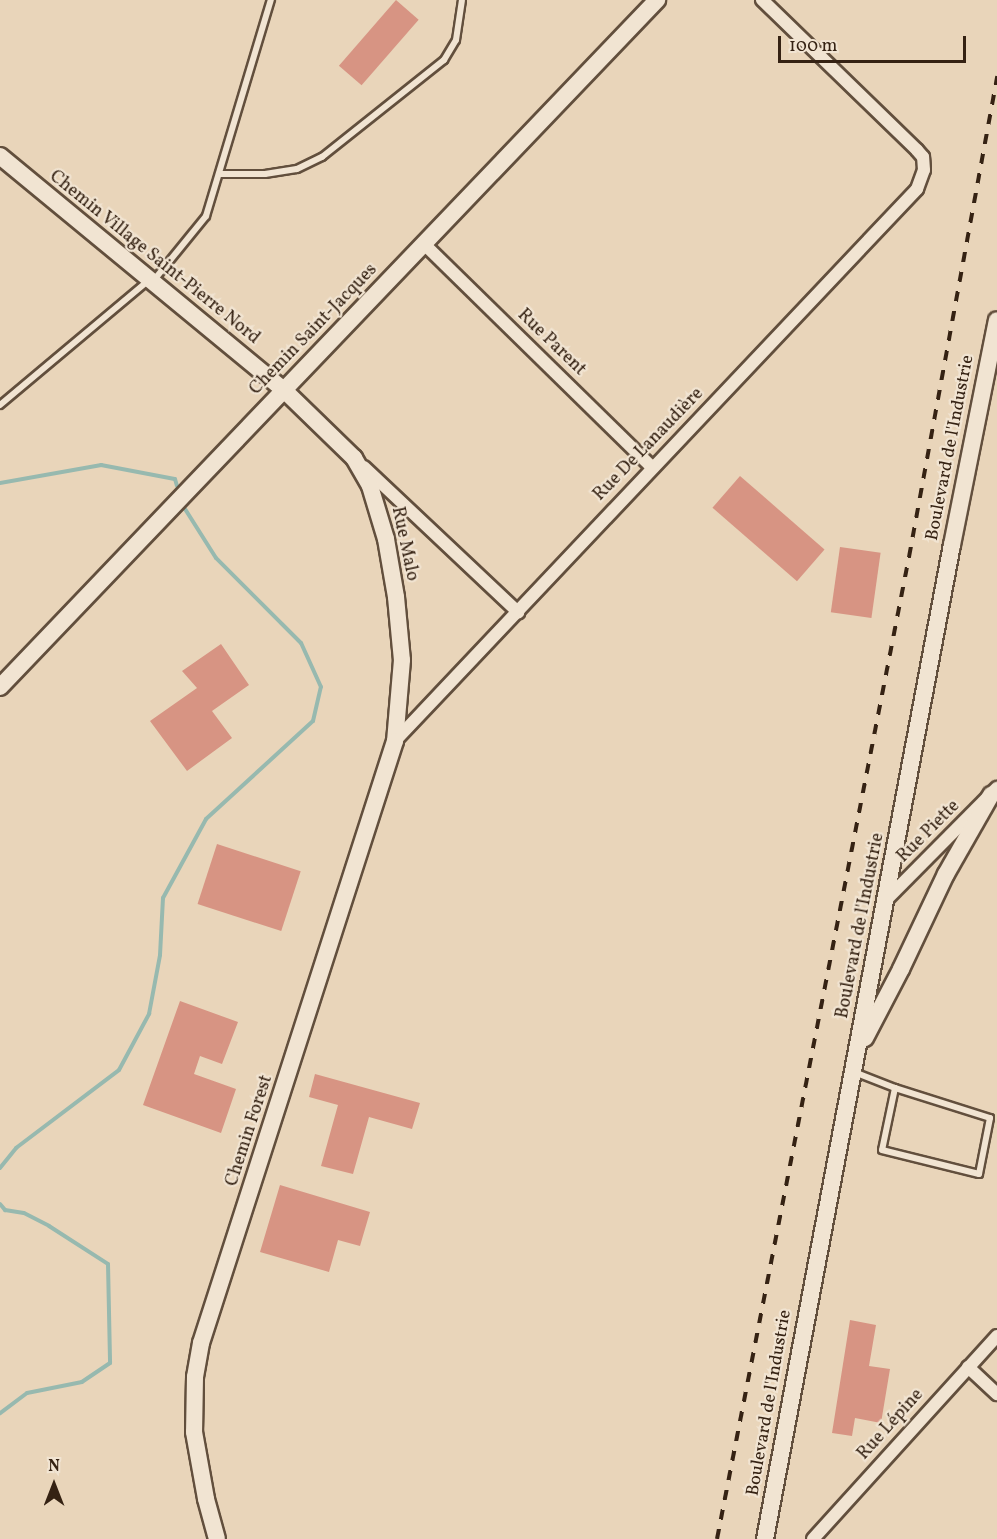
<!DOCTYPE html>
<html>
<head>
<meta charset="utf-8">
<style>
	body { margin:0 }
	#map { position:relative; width:997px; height:1539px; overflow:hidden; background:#e9d5ba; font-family:Vollkorn,serif }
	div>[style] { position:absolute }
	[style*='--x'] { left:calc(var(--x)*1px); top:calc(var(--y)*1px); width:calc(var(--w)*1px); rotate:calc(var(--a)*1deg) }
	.stream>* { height:4px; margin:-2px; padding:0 2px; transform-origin:2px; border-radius:2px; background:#97b9af }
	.building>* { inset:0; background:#d79483; transform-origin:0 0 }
	.roads { filter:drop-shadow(2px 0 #624f3d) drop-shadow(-2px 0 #624f3d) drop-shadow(0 2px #624f3d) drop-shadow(0 -2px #624f3d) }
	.lane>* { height:6px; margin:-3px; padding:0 3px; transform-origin:3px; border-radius:3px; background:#f1e4d2 }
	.street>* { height:12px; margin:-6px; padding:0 6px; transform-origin:6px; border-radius:6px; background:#f1e4d2 }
	.secondary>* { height:16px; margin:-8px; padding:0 8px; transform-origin:8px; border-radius:8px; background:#f1e4d2 }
	.rail>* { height:4px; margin-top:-2px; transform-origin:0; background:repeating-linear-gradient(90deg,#352213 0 10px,transparent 0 20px) }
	span { translate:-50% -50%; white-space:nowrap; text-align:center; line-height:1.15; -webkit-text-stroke:4.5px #f1e4d2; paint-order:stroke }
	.street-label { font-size:18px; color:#352213 }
	.north { position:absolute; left:24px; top:1455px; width:60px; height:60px; -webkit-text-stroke:4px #f1e4d2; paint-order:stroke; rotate:0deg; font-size:16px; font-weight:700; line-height:24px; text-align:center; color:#352213 }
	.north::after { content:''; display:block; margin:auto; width:21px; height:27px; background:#352213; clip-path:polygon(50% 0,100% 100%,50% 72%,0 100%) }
	.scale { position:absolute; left:778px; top:36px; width:188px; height:27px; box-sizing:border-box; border:3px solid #352213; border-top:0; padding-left:8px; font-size:18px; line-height:21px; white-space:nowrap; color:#352213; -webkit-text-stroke:4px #f1e4d2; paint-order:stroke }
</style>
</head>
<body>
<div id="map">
	<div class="stream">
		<i style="--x:0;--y:483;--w:103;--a:-10.1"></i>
		<i style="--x:101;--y:465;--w:75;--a:10.7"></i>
		<i style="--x:175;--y:479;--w:7;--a:74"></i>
		<i style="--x:0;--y:1168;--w:26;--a:-51"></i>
		<i style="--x:16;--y:1148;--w:129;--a:-37.1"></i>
		<i style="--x:119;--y:1070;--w:64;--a:-61.8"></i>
		<i style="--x:149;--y:1014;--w:60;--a:-79.4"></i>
		<i style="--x:160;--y:955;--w:57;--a:-87"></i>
		<i style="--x:163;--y:898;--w:90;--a:-61.4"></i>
		<i style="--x:206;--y:819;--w:145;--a:-42.5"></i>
		<i style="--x:313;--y:721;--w:35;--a:-77"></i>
		<i style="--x:321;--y:687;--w:48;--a:-114.4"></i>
		<i style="--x:301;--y:643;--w:120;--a:-135"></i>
		<i style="--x:216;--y:558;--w:58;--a:-122.3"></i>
		<i style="--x:0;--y:1204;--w:8;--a:50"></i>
		<i style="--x:5;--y:1210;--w:19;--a:9"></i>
		<i style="--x:24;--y:1213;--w:28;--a:27"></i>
		<i style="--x:49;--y:1226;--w:70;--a:32.8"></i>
		<i style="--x:108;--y:1264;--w:99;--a:88.8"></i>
		<i style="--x:110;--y:1363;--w:34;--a:146"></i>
		<i style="--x:82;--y:1382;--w:56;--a:168.7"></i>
		<i style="--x:27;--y:1393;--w:34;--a:143"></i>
	</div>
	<div class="building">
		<i style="left:396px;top:0;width:30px;height:87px;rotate:41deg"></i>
		<i style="left:740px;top:476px;width:112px;height:42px;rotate:41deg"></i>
		<i style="left:840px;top:547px;width:41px;height:66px;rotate:8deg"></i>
		<i style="clip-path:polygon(221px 644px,249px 685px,212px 711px,232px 738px,187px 771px,150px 721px,197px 688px,182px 671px)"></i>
		<i style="left:217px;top:844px;width:88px;height:63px;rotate:18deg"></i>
		<i style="clip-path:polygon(180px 1001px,238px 1022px,222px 1064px,200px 1056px,194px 1074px,236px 1089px,221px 1133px,143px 1105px)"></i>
		<i style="clip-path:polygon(315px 1074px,420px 1103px,412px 1129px,369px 1117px,353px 1174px,321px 1166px,338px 1105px,309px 1097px)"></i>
		<i style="clip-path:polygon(280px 1185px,370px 1212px,360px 1246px,338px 1240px,329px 1272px,260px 1252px)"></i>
		<i style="clip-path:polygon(850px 1320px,876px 1325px,869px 1366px,890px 1369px,881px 1423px,855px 1418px,852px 1436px,832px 1433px)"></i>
	</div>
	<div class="roads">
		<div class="lane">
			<i style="--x:219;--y:174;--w:46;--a:0"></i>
			<i style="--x:265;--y:174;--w:32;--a:-9"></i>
			<i style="--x:297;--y:169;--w:28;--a:-26"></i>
			<i style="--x:322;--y:157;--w:156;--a:-38.5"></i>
			<i style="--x:444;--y:60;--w:23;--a:-59"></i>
			<i style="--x:456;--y:40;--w:40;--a:-81.5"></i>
			<i style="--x:154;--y:280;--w:82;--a:-50.9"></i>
			<i style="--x:206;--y:216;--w:226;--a:-73.3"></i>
			<i style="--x:0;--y:405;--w:193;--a:-40"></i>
			<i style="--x:854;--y:1072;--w:44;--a:21.3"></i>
			<i style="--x:895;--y:1088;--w:63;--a:101.8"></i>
			<i style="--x:882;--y:1150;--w:100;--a:13.9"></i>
			<i style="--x:979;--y:1174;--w:57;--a:-78.9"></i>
			<i style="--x:990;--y:1118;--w:100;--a:-162.5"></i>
		</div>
		<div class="street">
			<i style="--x:424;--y:244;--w:319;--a:44.4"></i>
			<i style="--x:364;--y:467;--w:212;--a:43.3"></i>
			<i style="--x:395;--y:741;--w:760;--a:-46.6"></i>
			<i style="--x:917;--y:189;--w:20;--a:-70"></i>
			<i style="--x:924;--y:170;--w:13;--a:-94"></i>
			<i style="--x:923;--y:157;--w:9;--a:-131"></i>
			<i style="--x:917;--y:150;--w:216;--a:-135.9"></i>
			<i style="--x:886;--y:900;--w:158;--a:-45.3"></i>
			<i style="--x:968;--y:1367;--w:40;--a:43"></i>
			<i style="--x:813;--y:1539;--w:274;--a:-47.8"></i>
		</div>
		<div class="secondary">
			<i style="--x:0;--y:156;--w:368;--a:39.5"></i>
			<i style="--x:284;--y:390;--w:98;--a:44.2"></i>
			<i style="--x:354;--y:458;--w:32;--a:60"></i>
			<i style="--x:370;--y:486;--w:55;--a:73.2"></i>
			<i style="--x:386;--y:539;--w:59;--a:80.2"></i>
			<i style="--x:396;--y:597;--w:63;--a:84.6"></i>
			<i style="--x:402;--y:660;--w:81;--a:94.9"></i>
			<i style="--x:395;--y:741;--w:632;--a:107.86"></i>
			<i style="--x:201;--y:1343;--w:35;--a:100"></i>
			<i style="--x:195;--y:1377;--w:55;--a:91"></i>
			<i style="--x:194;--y:1432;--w:68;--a:79.8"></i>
			<i style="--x:206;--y:1499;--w:41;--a:74.6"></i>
			<i style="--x:0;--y:687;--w:951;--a:-46.28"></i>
			<i style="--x:865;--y:1038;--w:78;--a:-62.4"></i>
			<i style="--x:901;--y:969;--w:105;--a:-64.7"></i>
			<i style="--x:946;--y:874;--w:91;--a:-60.3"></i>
			<i style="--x:765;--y:1539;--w:1011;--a:-79.35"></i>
			<i style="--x:952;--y:545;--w:229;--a:-78.7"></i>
		</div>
	</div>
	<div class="rail">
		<i style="--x:717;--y:1539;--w:1001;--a:-78.94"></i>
		<i style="--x:909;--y:557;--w:489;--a:-79.6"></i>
	</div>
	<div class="street-label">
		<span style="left:154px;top:258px;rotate:39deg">Chemin Village Saint-Pierre Nord</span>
		<span style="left:314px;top:330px;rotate:-46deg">Chemin Saint-Jacques</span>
		<span style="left:551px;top:343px;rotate:44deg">Rue Parent</span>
		<span style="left:649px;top:445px;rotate:-46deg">Rue De Lanaudière</span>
		<span style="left:951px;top:448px;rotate:-79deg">Boulevard de l'Industrie</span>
		<span style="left:404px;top:544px;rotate:78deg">Rue Malo</span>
		<span style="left:929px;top:832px;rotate:-45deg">Rue Piette</span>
		<span style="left:861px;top:926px;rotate:-79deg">Boulevard de l'Industrie</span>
		<span style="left:250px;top:1131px;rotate:-72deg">Chemin Forest</span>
		<span style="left:770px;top:1403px;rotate:-80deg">Boulevard de l'Industrie</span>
		<span style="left:891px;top:1425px;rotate:-48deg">Rue Lépine</span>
	</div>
	<div class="north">N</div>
	<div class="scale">100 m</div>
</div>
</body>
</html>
